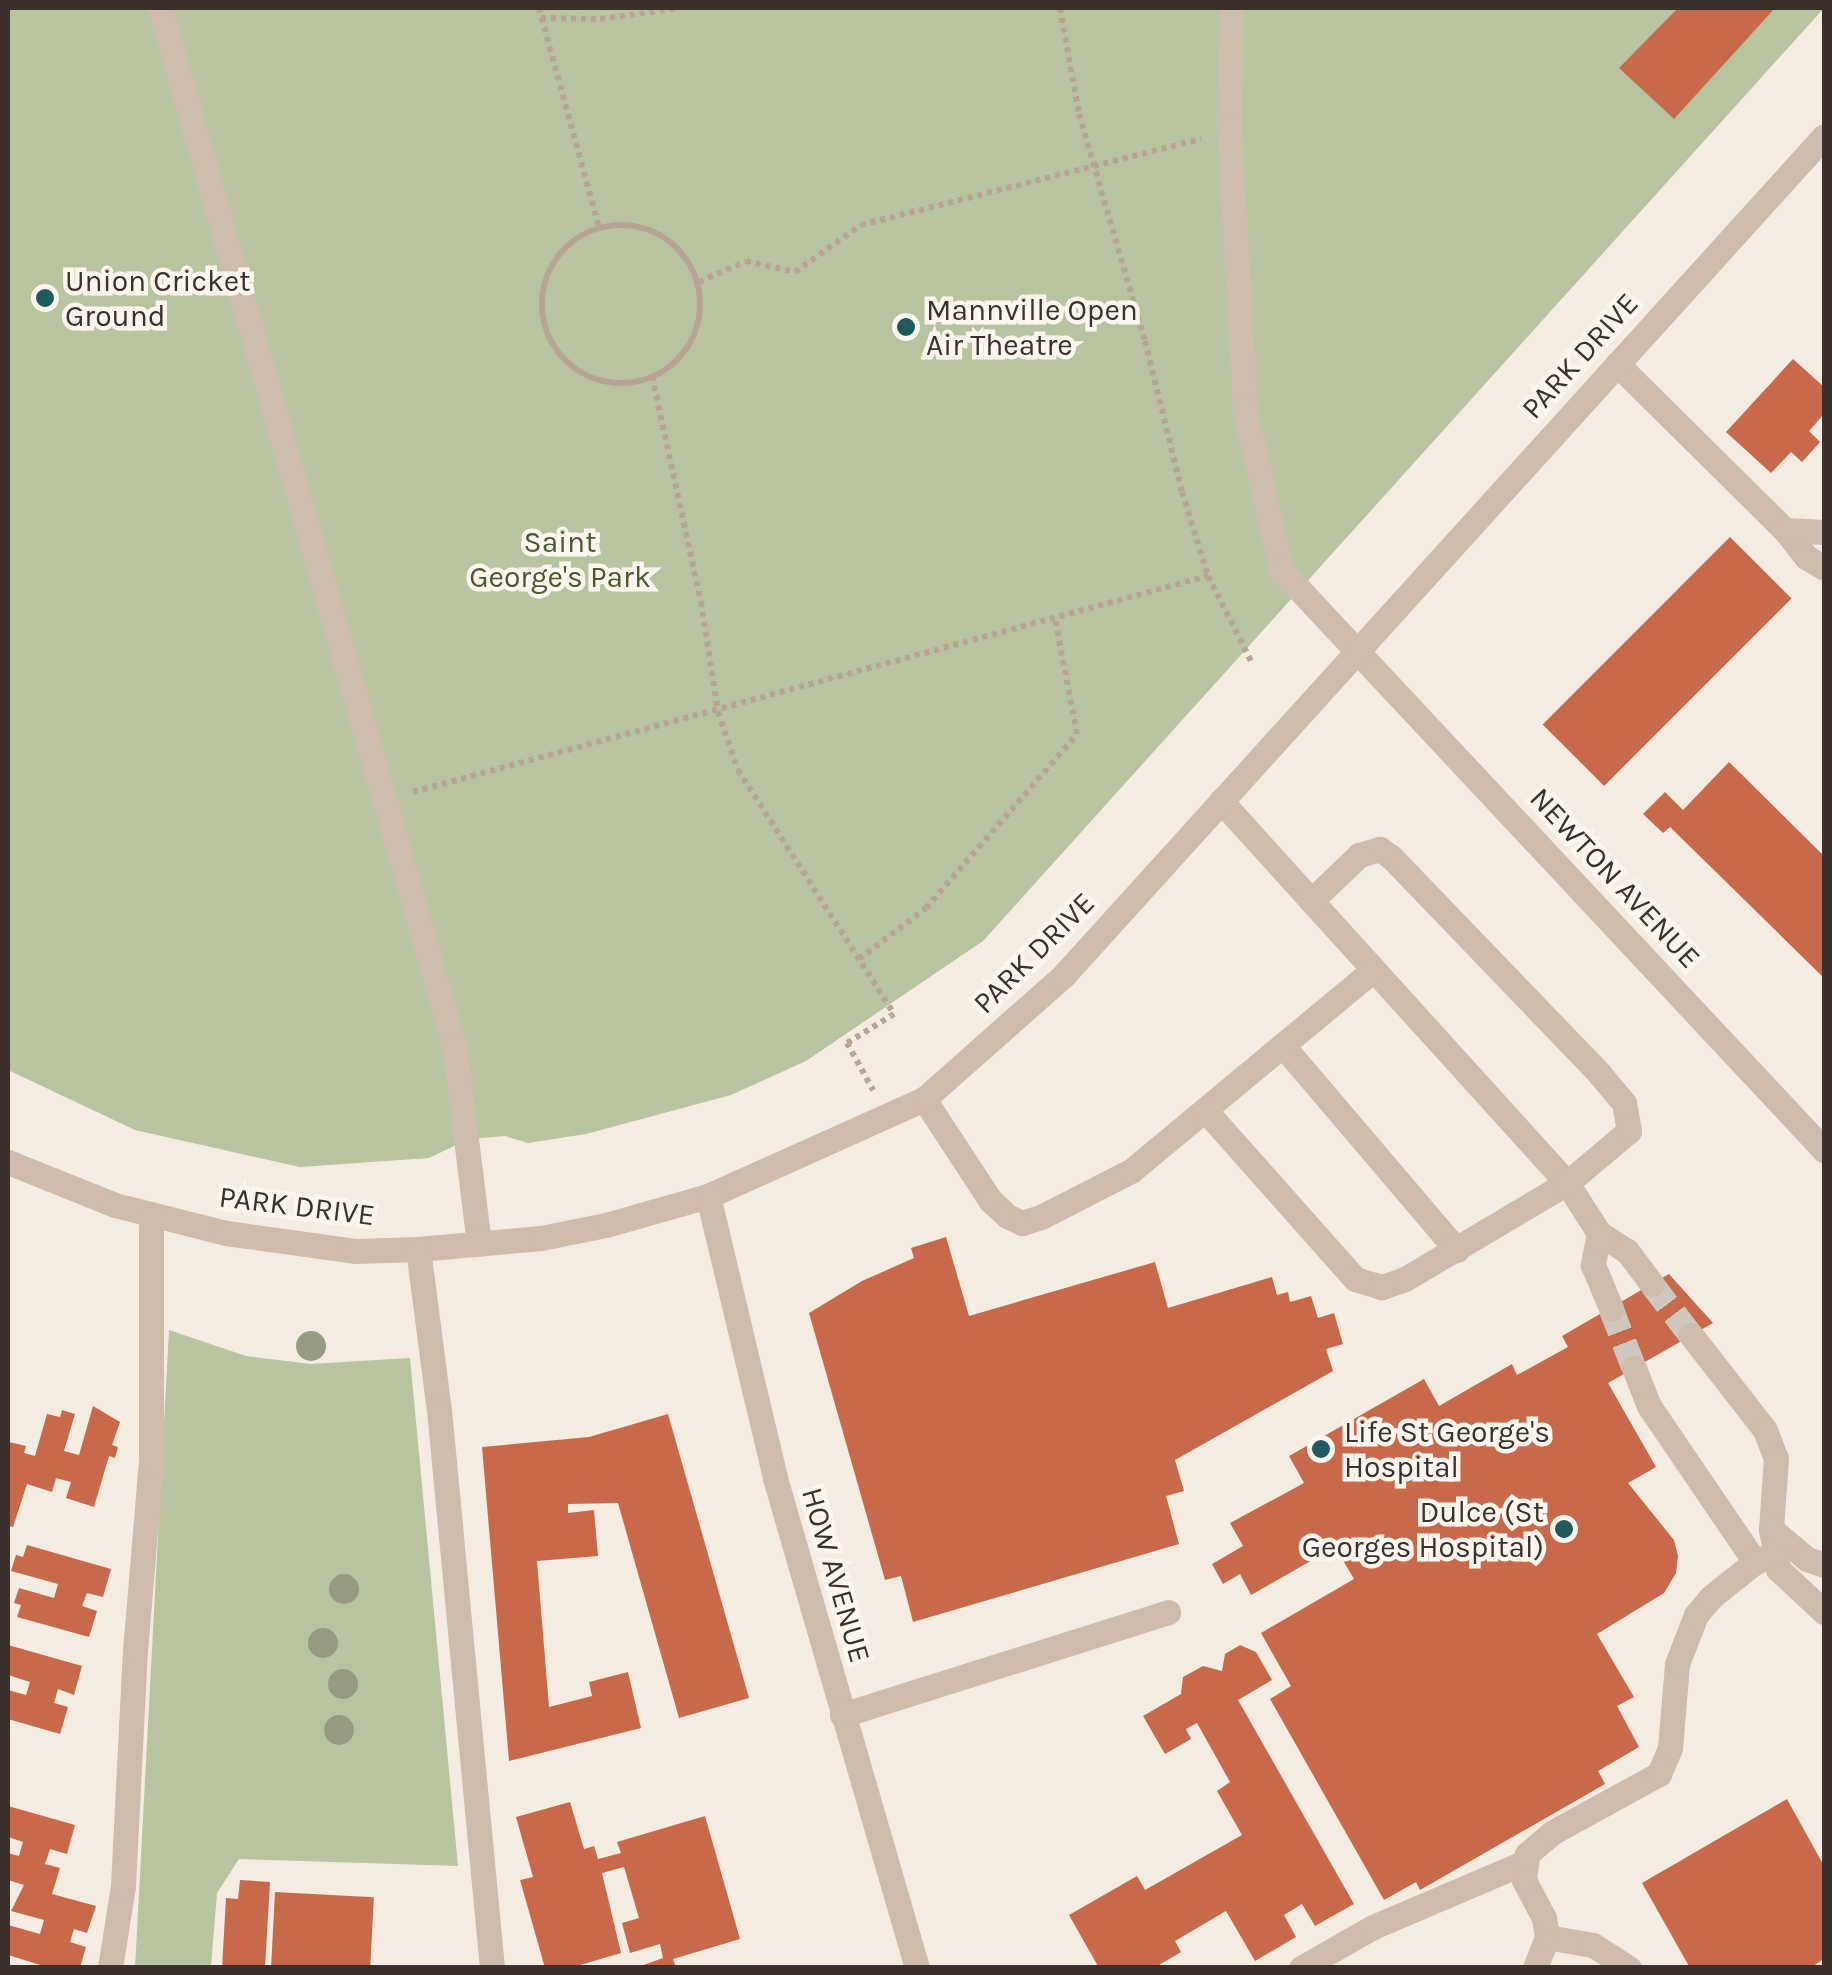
<!DOCTYPE html>
<html>
<head>
<meta charset="utf-8">
<style>
	body { margin:0 }
	#map { position:relative; width:1832px; height:1975px; overflow:hidden; background:#f4ebe1; font-family:Karla,sans-serif }
	div>[style] { position:absolute }
	[style*='--x'] { left:calc(var(--x)*1px); top:calc(var(--y)*1px); width:calc(var(--w)*1px); rotate:calc(var(--a)*1deg) }
	.green>* { inset:0; background:#b8c4a0 }
	.building>* { inset:0; background:#c8694b; transform-origin:0 0 }
	.minor-tunnel>* { height:25px; margin-top:-12.5px; transform-origin:0; background:repeating-linear-gradient(90deg,#cfc6bd 0 25px,transparent 0 37px) }
	.path>* { height:6px; margin-top:-3px; transform-origin:0; background:repeating-linear-gradient(90deg,#b9a596 0 5px,transparent 0 10px) }
	.path>.ring { margin:-3px; padding:0; box-sizing:content-box; background:none; border:6px solid #b9a596; border-radius:50% }
	.minor>* { height:25px; margin:-12.5px; padding:0 12.5px; transform-origin:12.5px; border-radius:12.5px; background:#cdbbac }
	.trees>* { width:30px; height:30px; margin:-15px; border-radius:50%; background:#969b7f }
	.dots>* { width:28px; height:28px; translate:-50% -50%; box-sizing:border-box; border:5px solid #fbf5ee; border-radius:50% }
	span { translate:-50% -50%; white-space:nowrap; text-align:center; line-height:1.15; -webkit-text-stroke:9px #fbf5ee; paint-order:stroke }
	.poi-label { font-size:30px; color:#3b302b }
	.left { translate:0 -50%; text-align:left }
	.right { translate:-100% -50%; text-align:right }
	.street-label { font-size:30px; color:#3b302b }
	.park-label { font-size:30px; color:#4a5a2e }
	.frame { position:absolute; inset:0; border:10px solid #3b302b; pointer-events:none }
</style>
</head>
<body>
<div id="map">
	<div class="green">
		<i style="clip-path:polygon(8px 8px,1824px 8px,983px 941px,806px 1061px,731px 1095px,586px 1134px,528px 1143px,505px 1136px,469px 1139px,429px 1158px,300px 1167px,135px 1130px,8px 1070px)"></i>
		<i style="clip-path:polygon(169px 1330px,246px 1356px,311px 1364px,410px 1358px,458px 1866px,239px 1859px,217px 1893px,211px 1967px,135px 1968px)"></i>
	</div>
	<div class="building">
		<i style="clip-path:polygon(1678px 8px,1775px 8px,1674px 119px,1619px 68px)"></i>
		<i style="clip-path:polygon(1793px 359px,1824px 387px,1824px 414px,1809px 431px,1820px 442px,1802px 462px,1791px 452px,1771px 473px,1726px 432px)"></i>
		<i style="left:1730px;top:537px;width:87px;height:265px;rotate:45deg"></i>
		<i style="clip-path:polygon(1729px 762px,1824px 856px,1824px 978px,1670px 827px,1663px 833px,1643px 814px,1665px 792px,1683px 810px)"></i>
		<i style="clip-path:polygon(946px 1237px,969px 1316px,1155px 1262px,1168px 1308px,1272px 1277px,1277px 1295px,1288px 1292px,1290px 1302px,1311px 1296px,1318px 1318px,1334px 1313px,1343px 1344px,1326px 1349px,1333px 1371px,1175px 1460px,1184px 1491px,1166px 1496px,1179px 1544px,913px 1622px,901px 1576px,885px 1580px,809px 1313px,862px 1281px,914px 1258px,911px 1248px)"></i>
		<i style="clip-path:polygon(1669px 1274px,1713px 1323px,1608px 1383px,1656px 1467px,1628px 1483px,1674px 1540px,1678px 1556px,1676px 1573px,1664px 1593px,1597px 1634px,1634px 1697px,1617px 1706px,1639px 1747px,1598px 1771px,1605px 1784px,1420px 1890px,1416px 1882px,1384px 1900px,1270px 1699px,1291px 1686px,1261px 1633px,1354px 1579px,1335px 1547px,1251px 1595px,1240px 1574px,1223px 1584px,1212px 1564px,1243px 1546px,1230px 1523px,1304px 1483px,1289px 1456px,1424px 1379px,1439px 1406px,1512px 1364px,1517px 1375px,1568px 1347px,1562px 1336px)"></i>
		<i style="clip-path:polygon(93px 1406px,120px 1422px,112px 1445px,118px 1447px,115px 1458px,109px 1456px,94px 1507px,66px 1498px,71px 1482px,56px 1478px,52px 1492px,27px 1484px,13px 1527px,8px 1526px,9px 1442px,26px 1446px,24px 1453px,35px 1456px,47px 1414px,60px 1417px,62px 1410px,75px 1414px,64px 1451px,79px 1455px)"></i>
		<i style="clip-path:polygon(668px 1414px,749px 1698px,679px 1718px,618px 1503px,568px 1504px,568px 1513px,594px 1510px,598px 1556px,537px 1561px,549px 1707px,592px 1696px,589px 1682px,628px 1672px,641px 1728px,509px 1761px,482px 1447px,589px 1437px)"></i>
		<i style="clip-path:polygon(27px 1545px,111px 1569px,103px 1597px,87px 1593px,82px 1606px,97px 1611px,89px 1637px,17px 1617px,21px 1605px,14px 1603px,19px 1588px,54px 1598px,58px 1584px,11px 1571px,16px 1555px,23px 1557px)"></i>
		<i style="clip-path:polygon(8px 1645px,82px 1666px,74px 1695px,58px 1689px,54px 1703px,68px 1707px,60px 1734px,8px 1719px,8px 1690px,26px 1695px,30px 1682px,8px 1675px)"></i>
		<i style="clip-path:polygon(1240px 1645px,1256px 1652px,1272px 1680px,1238px 1700px,1354px 1904px,1315px 1926px,1302px 1904px,1284px 1915px,1296px 1937px,1255px 1961px,1226px 1911px,1175px 1941px,1181px 1952px,1154px 1968px,1099px 1968px,1069px 1915px,1137px 1876px,1145px 1890px,1242px 1835px,1217px 1791px,1230px 1782px,1197px 1723px,1186px 1729px,1191px 1739px,1165px 1754px,1143px 1716px,1181px 1694px,1183px 1677px,1203px 1666px,1222px 1671px,1225px 1654px)"></i>
		<i style="clip-path:polygon(1787px 1799px,1824px 1866px,1824px 1959px,1810px 1968px,1690px 1968px,1642px 1883px)"></i>
		<i style="clip-path:polygon(570px 1802px,584px 1849px,594px 1846px,598px 1859px,621px 1853px,617px 1842px,705px 1816px,740px 1939px,673px 1959px,676px 1968px,635px 1968px,663px 1958px,660px 1944px,630px 1953px,622px 1923px,639px 1918px,624px 1867px,602px 1873px,621px 1953px,570px 1968px,545px 1968px,520px 1880px,533px 1877px,516px 1817px)"></i>
		<i style="clip-path:polygon(8px 1806px,75px 1825px,67px 1854px,50px 1849px,45px 1864px,60px 1868px,52px 1894px,96px 1906px,87px 1933px,74px 1929px,70px 1942px,86px 1947px,80px 1968px,50px 1968px,8px 1955px,8px 1925px,40px 1934px,44px 1920px,11px 1911px,24px 1885px,8px 1880px,8px 1853px,19px 1856px,23px 1842px,8px 1837px)"></i>
		<i style="clip-path:polygon(240px 1880px,270px 1882px,265px 1968px,222px 1968px,226px 1898px,238px 1899px)"></i>
		<i style="left:275px;top:1892px;width:99px;height:76px;rotate:3deg"></i>
	</div>
	<div class="minor-tunnel">
		<i style="--x:1652;--y:1284;--w:64;--a:52.6"></i>
		<i style="--x:1611;--y:1308;--w:64;--a:69"></i>
	</div>
	<div class="path">
		<i style="--x:539;--y:8;--w:228;--a:74.7"></i>
		<i style="--x:1060;--y:8;--w:108;--a:79.8"></i>
		<i style="--x:1079;--y:114;--w:236;--a:73.8"></i>
		<i style="--x:1145;--y:341;--w:155;--a:76.2"></i>
		<i style="--x:1182;--y:492;--w:88;--a:72.8"></i>
		<i style="--x:1208;--y:576;--w:97;--a:63.2"></i>
		<i style="--x:541;--y:18;--w:59;--a:1"></i>
		<i style="--x:600;--y:19;--w:81;--a:-7.8"></i>
		<i class="ring" style="left:542px;top:225px;width:152px;height:152px"></i>
		<i style="--x:699;--y:282;--w:51;--a:-24.1"></i>
		<i style="--x:746;--y:261;--w:50;--a:12.7"></i>
		<i style="--x:795;--y:272;--w:81;--a:-35.5"></i>
		<i style="--x:861;--y:225;--w:351;--a:-14.2"></i>
		<i style="--x:652;--y:376;--w:231;--a:77.8"></i>
		<i style="--x:701;--y:602;--w:111;--a:81.2"></i>
		<i style="--x:718;--y:712;--w:61;--a:71"></i>
		<i style="--x:738;--y:770;--w:290;--a:57.4"></i>
		<i style="--x:894;--y:1014;--w:55;--a:148.3"></i>
		<i style="--x:847;--y:1043;--w:54;--a:61"></i>
		<i style="--x:413;--y:792;--w:824;--a:-15.2"></i>
		<i style="--x:859;--y:959;--w:84;--a:-37.3"></i>
		<i style="--x:926;--y:908;--w:230;--a:-49"></i>
		<i style="--x:1077;--y:734;--w:117;--a:-100.8"></i>
	</div>
	<div class="minor">
		<i style="--x:160;--y:8;--w:1082;--a:74.18"></i>
		<i style="--x:455;--y:1049;--w:196;--a:83"></i>
		<i style="--x:1231;--y:8;--w:118;--a:91"></i>
		<i style="--x:1229;--y:126;--w:285;--a:86.8"></i>
		<i style="--x:1245;--y:411;--w:163;--a:77.2"></i>
		<i style="--x:1281;--y:570;--w:795;--a:46.89"></i>
		<i style="--x:1617;--y:364;--w:236;--a:44.7"></i>
		<i style="--x:1785;--y:530;--w:34;--a:52"></i>
		<i style="--x:1806;--y:557;--w:21;--a:31"></i>
		<i style="--x:1785;--y:530;--w:39;--a:3"></i>
		<i style="--x:1221;--y:801;--w:515;--a:47.83"></i>
		<i style="--x:1567;--y:1183;--w:59;--a:57.4"></i>
		<i style="--x:1599;--y:1233;--w:33;--a:33"></i>
		<i style="--x:1627;--y:1251;--w:41;--a:52.9"></i>
		<i style="--x:1284;--y:1047;--w:267;--a:49.6"></i>
		<i style="--x:924;--y:1099;--w:121;--a:56.8"></i>
		<i style="--x:990;--y:1200;--w:23;--a:43"></i>
		<i style="--x:1007;--y:1216;--w:17;--a:25"></i>
		<i style="--x:1022;--y:1223;--w:20;--a:-18"></i>
		<i style="--x:1041;--y:1217;--w:101;--a:-27.1"></i>
		<i style="--x:1131;--y:1171;--w:315;--a:-39.7"></i>
		<i style="--x:1205;--y:1110;--w:226;--a:48.4"></i>
		<i style="--x:1355;--y:1279;--w:28;--a:17"></i>
		<i style="--x:1382;--y:1287;--w:24;--a:-19"></i>
		<i style="--x:1405;--y:1279;--w:188;--a:-30.7"></i>
		<i style="--x:1567;--y:1183;--w:81;--a:-40"></i>
		<i style="--x:1629;--y:1131;--w:28;--a:-100"></i>
		<i style="--x:1624;--y:1103;--w:38;--a:-130"></i>
		<i style="--x:1600;--y:1074;--w:301;--a:-133.9"></i>
		<i style="--x:1391;--y:857;--w:14;--a:-144"></i>
		<i style="--x:1380;--y:849;--w:22;--a:164"></i>
		<i style="--x:1359;--y:855;--w:66;--a:136.2"></i>
		<i style="--x:8;--y:1162;--w:115;--a:21.9"></i>
		<i style="--x:115;--y:1205;--w:114;--a:14.2"></i>
		<i style="--x:226;--y:1233;--w:130;--a:7.9"></i>
		<i style="--x:355;--y:1251;--w:63;--a:-1.8"></i>
		<i style="--x:418;--y:1249;--w:123;--a:-5.1"></i>
		<i style="--x:541;--y:1238;--w:66;--a:-11.3"></i>
		<i style="--x:606;--y:1225;--w:106;--a:-15.9"></i>
		<i style="--x:708;--y:1196;--w:237;--a:-24.2"></i>
		<i style="--x:924;--y:1099;--w:186;--a:-41.5"></i>
		<i style="--x:1063;--y:976;--w:1133;--a:-47.82"></i>
		<i style="--x:708;--y:1196;--w:290;--a:76.6"></i>
		<i style="--x:775;--y:1478;--w:510;--a:73.84"></i>
		<i style="--x:1599;--y:1233;--w:33;--a:101"></i>
		<i style="--x:1593;--y:1265;--w:47;--a:67.3"></i>
		<i style="--x:418;--y:1249;--w:162;--a:82.6"></i>
		<i style="--x:439;--y:1410;--w:561;--a:84.57"></i>
		<i style="--x:1691;--y:1335;--w:120;--a:52.1"></i>
		<i style="--x:1765;--y:1430;--w:30;--a:69"></i>
		<i style="--x:1776;--y:1458;--w:71;--a:94"></i>
		<i style="--x:1771;--y:1529;--w:41;--a:80.1"></i>
		<i style="--x:1778;--y:1569;--w:63;--a:43.1"></i>
		<i style="--x:1634;--y:1368;--w:41;--a:68.5"></i>
		<i style="--x:1649;--y:1406;--w:189;--a:55.8"></i>
		<i style="--x:1771;--y:1529;--w:47;--a:39.8"></i>
		<i style="--x:1807;--y:1559;--w:18;--a:19"></i>
		<i style="--x:842;--y:1715;--w:342;--a:-17.5"></i>
		<i style="--x:1547;--y:1937;--w:47;--a:9.9"></i>
		<i style="--x:1593;--y:1945;--w:43;--a:32.6"></i>
		<i style="--x:110;--y:1968;--w:83;--a:-81"></i>
		<i style="--x:123;--y:1886;--w:235;--a:-87.1"></i>
		<i style="--x:135;--y:1651;--w:191;--a:-85.2"></i>
		<i style="--x:151;--y:1461;--w:247;--a:-90"></i>
		<i style="--x:1301;--y:1968;--w:83;--a:-29.7"></i>
		<i style="--x:1373;--y:1927;--w:163;--a:-23.1"></i>
		<i style="--x:1535;--y:1968;--w:33;--a:-69"></i>
		<i style="--x:1547;--y:1937;--w:19;--a:-99"></i>
		<i style="--x:1544;--y:1918;--w:43;--a:-117.8"></i>
		<i style="--x:1524;--y:1880;--w:26;--a:-83"></i>
		<i style="--x:1527;--y:1854;--w:34;--a:-40"></i>
		<i style="--x:1553;--y:1832;--w:121;--a:-28.7"></i>
		<i style="--x:1659;--y:1774;--w:28;--a:-67"></i>
		<i style="--x:1670;--y:1748;--w:84;--a:-85.2"></i>
		<i style="--x:1677;--y:1664;--w:53;--a:-68.8"></i>
		<i style="--x:1696;--y:1615;--w:23;--a:-50"></i>
		<i style="--x:1711;--y:1597;--w:56;--a:-38.5"></i>
		<i style="--x:1755;--y:1562;--w:20;--a:-24"></i>
	</div>
	<div class="trees">
		<i style="left:311px;top:1346px"></i>
		<i style="left:344px;top:1589px"></i>
		<i style="left:323px;top:1643px"></i>
		<i style="left:343px;top:1684px"></i>
		<i style="left:339px;top:1730px"></i>
	</div>
	<div class="dots">
		<i style="left:45px;top:298px;background:#1f5a5e"></i>
		<i style="left:906px;top:327px;background:#1f5a5e"></i>
		<i style="left:1321px;top:1449px;background:#1f5a5e"></i>
		<i style="left:1564px;top:1529px;background:#1f5a5e"></i>
	</div>
	<div class="poi-label">
		<span class="left" style="left:65px;top:298px">Union Cricket<br>Ground</span>
		<span class="left" style="left:926px;top:327px">Mannville Open<br>Air Theatre</span>
		<span class="left" style="left:1344px;top:1449px">Life St George's<br>Hospital</span>
		<span class="right" style="left:1544px;top:1529px">Dulce (St<br>Georges Hospital)</span>
	</div>
	<div class="street-label">
		<span style="left:1580px;top:356px;rotate:-48deg">PARK DRIVE</span>
		<span style="left:1615px;top:878px;rotate:47deg">NEWTON AVENUE</span>
		<span style="left:1034px;top:953px;rotate:-45deg">PARK DRIVE</span>
		<span style="left:297px;top:1206px;rotate:7deg">PARK DRIVE</span>
		<span style="left:836px;top:1575px;rotate:74deg">HOW AVENUE</span>
	</div>
	<div class="park-label">
		<span style="left:560px;top:559px">Saint<br>George's Park</span>
	</div>
	<div class="frame"></div>
</div>
</body>
</html>
